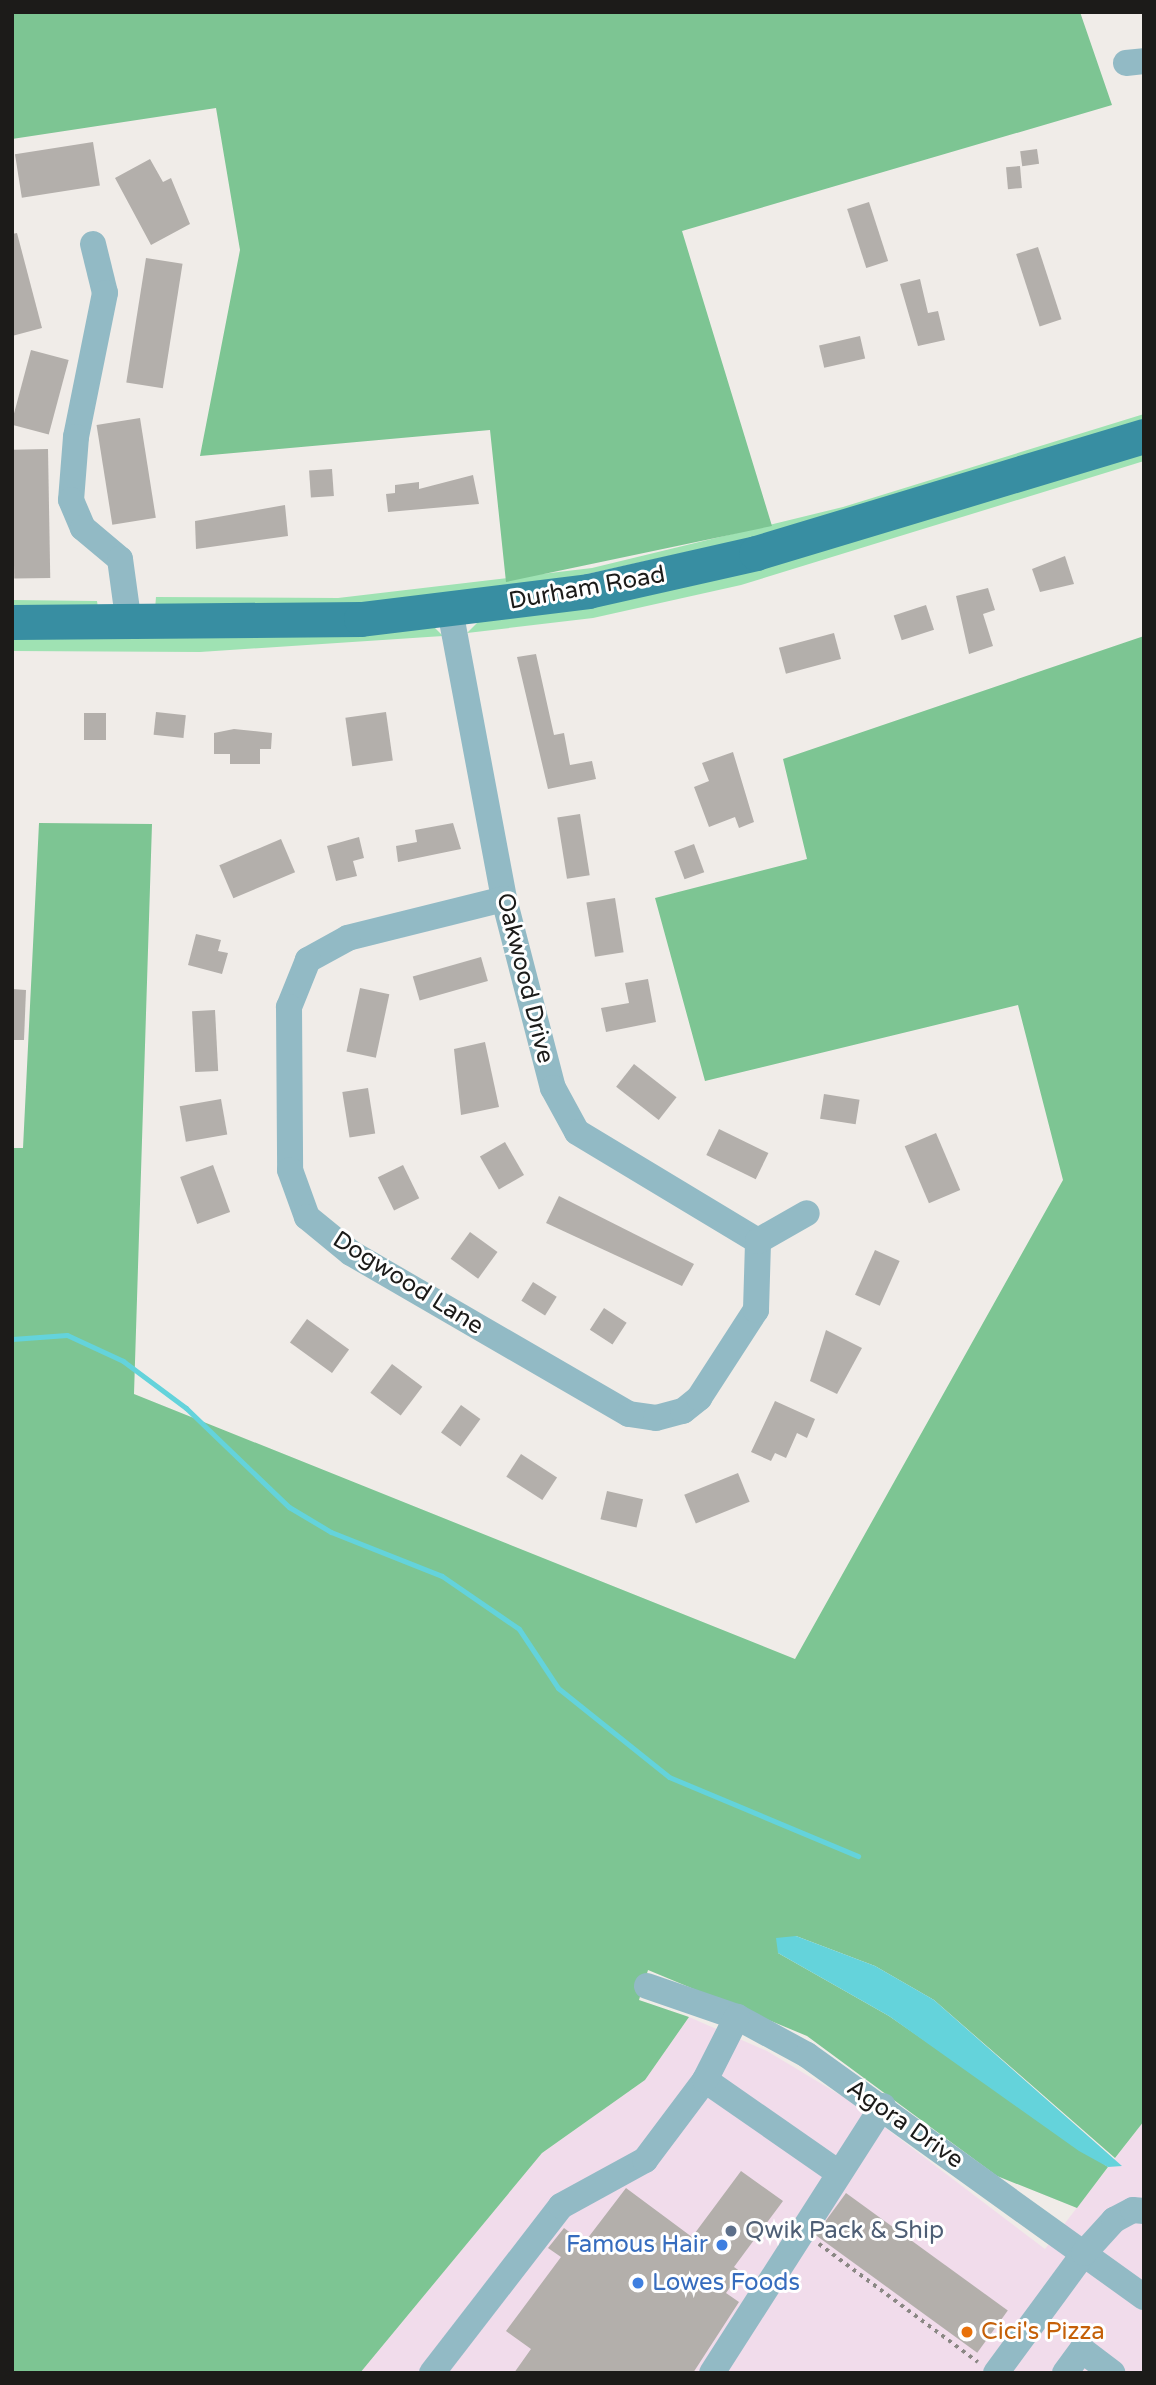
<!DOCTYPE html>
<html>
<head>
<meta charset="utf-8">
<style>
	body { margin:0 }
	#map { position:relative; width:1156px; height:2385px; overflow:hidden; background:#f0ece8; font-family:"Varela Round",sans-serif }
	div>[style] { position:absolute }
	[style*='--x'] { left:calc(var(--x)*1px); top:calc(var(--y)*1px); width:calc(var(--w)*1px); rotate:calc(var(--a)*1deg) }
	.commercial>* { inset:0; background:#f1dceb }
	.green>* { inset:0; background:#9fe2b3 }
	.forest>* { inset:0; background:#7dc593 }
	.water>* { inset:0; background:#64d3db }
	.stream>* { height:5px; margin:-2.5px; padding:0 2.5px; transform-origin:2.5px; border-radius:2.5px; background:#64d3db }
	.building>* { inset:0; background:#b3afab; transform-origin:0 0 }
	.path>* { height:3.5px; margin-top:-1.75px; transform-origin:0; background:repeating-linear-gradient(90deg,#8a8784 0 3.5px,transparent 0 8.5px) }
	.minor>* { height:26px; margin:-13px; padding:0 13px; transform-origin:13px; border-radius:13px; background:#92bac5 }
	.major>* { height:35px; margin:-17.5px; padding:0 17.5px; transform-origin:17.5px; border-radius:17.5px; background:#388ea2 }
	.dots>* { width:19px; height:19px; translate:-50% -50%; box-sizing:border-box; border:4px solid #fff; border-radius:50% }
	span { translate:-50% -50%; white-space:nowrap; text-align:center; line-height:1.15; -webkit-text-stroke:6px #fff; paint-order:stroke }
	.street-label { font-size:24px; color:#1c1b19 }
	.service-label { font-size:24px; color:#4e5e75 }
	.left { translate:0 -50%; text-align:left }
	.shop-label { font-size:24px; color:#366cbe }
	.right { translate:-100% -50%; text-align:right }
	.food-label { font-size:24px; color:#c56008 }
	.frame { position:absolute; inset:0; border:14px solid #1c1b19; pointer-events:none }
</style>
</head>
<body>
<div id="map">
	<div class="commercial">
		<i style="clip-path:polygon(689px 2017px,767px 2051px,850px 2101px,1045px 2249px,1144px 2121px,1144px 2373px,360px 2373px,542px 2153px,645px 2080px)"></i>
	</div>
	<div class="green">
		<i style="clip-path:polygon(1144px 414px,1144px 426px,864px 513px,469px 600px,155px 609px,156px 597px,338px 598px,592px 568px,843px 507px)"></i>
		<i style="clip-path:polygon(1144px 446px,1144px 461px,741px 585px,593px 618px,467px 633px,479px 621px)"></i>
		<i style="clip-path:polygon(12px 600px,97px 601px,98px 608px,12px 609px)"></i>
		<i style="clip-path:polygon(434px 627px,443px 636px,200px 652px,12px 651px,12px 638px)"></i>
	</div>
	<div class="forest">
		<i style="clip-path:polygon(12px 12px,1080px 12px,1112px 105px,682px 231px,772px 526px,506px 582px,490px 430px,200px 456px,240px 250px,216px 108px,12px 139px)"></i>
		<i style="clip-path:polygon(1144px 636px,1144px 2121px,1115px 2158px,934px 2000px,875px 1966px,796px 1936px,778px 1953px,889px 2016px,1108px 2167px,1077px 2208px,997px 2176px,807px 2036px,648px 1970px,639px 2000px,689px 2017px,645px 2080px,542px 2153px,360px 2373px,12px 2373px,12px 1148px,23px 1148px,39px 823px,152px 824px,134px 1394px,795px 1659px,1063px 1180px,1018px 1005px,705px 1081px,655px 898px,807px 859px,783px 759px)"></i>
	</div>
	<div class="water">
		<i style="clip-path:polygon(796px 1936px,875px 1966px,934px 2000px,1122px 2166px,1108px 2167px,1079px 2151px,889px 2016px,778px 1953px,776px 1938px)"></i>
	</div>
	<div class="stream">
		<i style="--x:12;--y:1339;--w:55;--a:-4.2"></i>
		<i style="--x:67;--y:1335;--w:62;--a:24.9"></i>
		<i style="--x:123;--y:1361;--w:79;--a:36.7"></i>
		<i style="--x:186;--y:1408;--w:143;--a:43.9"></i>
		<i style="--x:289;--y:1507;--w:49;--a:30.8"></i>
		<i style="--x:331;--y:1532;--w:119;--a:21.6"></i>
		<i style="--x:442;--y:1576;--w:93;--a:34.5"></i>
		<i style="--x:519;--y:1629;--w:71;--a:56.5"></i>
		<i style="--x:558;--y:1688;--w:142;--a:38.7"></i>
		<i style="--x:669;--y:1777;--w:205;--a:22.7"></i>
	</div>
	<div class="building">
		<i style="left:93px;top:142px;width:44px;height:79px;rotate:81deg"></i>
		<i style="left:1037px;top:149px;width:15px;height:17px;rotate:82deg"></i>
		<i style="clip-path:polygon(150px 159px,163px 182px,171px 178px,190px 224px,151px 245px,115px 178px)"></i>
		<i style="left:1020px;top:166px;width:22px;height:14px;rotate:85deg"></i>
		<i style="left:869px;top:202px;width:62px;height:23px;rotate:72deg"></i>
		<i style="clip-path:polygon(17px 233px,42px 328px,12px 336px,12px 234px)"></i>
		<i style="left:1038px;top:247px;width:76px;height:23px;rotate:72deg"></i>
		<i style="left:146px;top:258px;width:37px;height:126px;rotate:9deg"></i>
		<i style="clip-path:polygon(920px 279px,928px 313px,938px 311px,945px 340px,918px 346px,900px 284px)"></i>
		<i style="left:860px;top:336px;width:23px;height:42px;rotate:77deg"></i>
		<i style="left:31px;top:350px;width:39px;height:77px;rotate:15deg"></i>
		<i style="left:140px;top:418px;width:101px;height:44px;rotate:81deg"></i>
		<i style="left:48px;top:449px;width:129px;height:36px;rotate:89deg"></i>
		<i style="left:332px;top:469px;width:27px;height:23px;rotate:86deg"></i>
		<i style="clip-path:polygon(473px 475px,479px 504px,388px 512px,386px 494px,395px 493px,395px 485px,419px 482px,419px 489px)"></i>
		<i style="clip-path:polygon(285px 505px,288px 536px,196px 549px,195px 521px)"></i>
		<i style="clip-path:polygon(1065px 556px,1074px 584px,1040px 592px,1032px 569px)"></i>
		<i style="clip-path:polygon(988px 588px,995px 610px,983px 614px,993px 646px,969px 654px,956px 596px)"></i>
		<i style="left:926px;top:605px;width:26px;height:34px;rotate:72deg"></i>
		<i style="left:834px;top:633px;width:27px;height:57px;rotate:75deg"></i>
		<i style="clip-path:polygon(536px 654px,554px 735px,564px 733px,570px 765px,592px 761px,596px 779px,548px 789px,517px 657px)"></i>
		<i style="left:156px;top:712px;width:30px;height:23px;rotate:6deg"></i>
		<i style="left:386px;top:712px;width:49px;height:41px;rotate:82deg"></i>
		<i style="left:84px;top:713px;width:22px;height:27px"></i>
		<i style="clip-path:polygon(234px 729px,272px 733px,271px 749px,260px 749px,260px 764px,230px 764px,230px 754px,214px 754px,214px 733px)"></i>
		<i style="clip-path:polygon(733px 752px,754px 822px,739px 828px,735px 817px,709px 827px,694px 787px,709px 781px,702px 763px)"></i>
		<i style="left:580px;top:814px;width:62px;height:23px;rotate:81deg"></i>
		<i style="clip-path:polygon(453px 823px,461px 849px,398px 862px,396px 846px,417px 842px,415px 830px)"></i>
		<i style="clip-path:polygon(359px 837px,364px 858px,353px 861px,357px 876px,336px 881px,327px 846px)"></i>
		<i style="left:281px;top:839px;width:36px;height:67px;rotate:67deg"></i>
		<i style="left:694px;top:844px;width:30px;height:21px;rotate:70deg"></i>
		<i style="left:615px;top:898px;width:55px;height:29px;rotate:81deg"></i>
		<i style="clip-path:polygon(196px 934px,221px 940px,218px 951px,228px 953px,222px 974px,188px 965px)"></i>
		<i style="left:481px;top:957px;width:25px;height:71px;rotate:74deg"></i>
		<i style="clip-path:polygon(648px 979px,656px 1022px,606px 1032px,601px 1008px,629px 1003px,625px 983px)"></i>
		<i style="left:360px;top:988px;width:30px;height:65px;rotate:12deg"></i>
		<i style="clip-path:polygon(12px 989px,26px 990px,24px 1040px,12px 1040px)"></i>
		<i style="left:215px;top:1010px;width:61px;height:23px;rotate:87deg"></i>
		<i style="clip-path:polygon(485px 1042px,499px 1107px,461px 1115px,454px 1049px)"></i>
		<i style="left:634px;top:1064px;width:54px;height:29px;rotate:38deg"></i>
		<i style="left:368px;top:1088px;width:46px;height:26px;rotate:81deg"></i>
		<i style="left:824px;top:1094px;width:36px;height:25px;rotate:9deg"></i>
		<i style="left:221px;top:1099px;width:36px;height:42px;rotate:80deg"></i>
		<i style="left:719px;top:1129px;width:55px;height:29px;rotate:26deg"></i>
		<i style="left:936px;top:1133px;width:62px;height:34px;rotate:67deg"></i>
		<i style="left:505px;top:1142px;width:38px;height:29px;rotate:60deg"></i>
		<i style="left:213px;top:1165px;width:50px;height:35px;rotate:70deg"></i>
		<i style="left:403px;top:1165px;width:37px;height:28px;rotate:64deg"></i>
		<i style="clip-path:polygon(559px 1196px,694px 1264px,682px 1286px,546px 1223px)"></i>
		<i style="left:470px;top:1232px;width:34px;height:33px;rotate:36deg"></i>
		<i style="left:875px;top:1250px;width:27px;height:49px;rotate:24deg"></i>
		<i style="left:533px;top:1282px;width:28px;height:22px;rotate:32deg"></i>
		<i style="left:604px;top:1308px;width:27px;height:26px;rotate:33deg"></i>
		<i style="left:307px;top:1319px;width:52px;height:29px;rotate:36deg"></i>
		<i style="clip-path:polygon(826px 1330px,862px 1348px,837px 1394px,810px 1381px)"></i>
		<i style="left:392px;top:1364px;width:38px;height:36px;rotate:37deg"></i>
		<i style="clip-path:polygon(775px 1401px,815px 1419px,807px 1438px,797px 1433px,786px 1458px,775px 1453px,771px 1461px,751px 1452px)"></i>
		<i style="left:461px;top:1405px;width:24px;height:34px;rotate:36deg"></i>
		<i style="left:521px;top:1454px;width:43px;height:27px;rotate:33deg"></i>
		<i style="left:738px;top:1473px;width:31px;height:58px;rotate:68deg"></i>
		<i style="left:607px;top:1491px;width:37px;height:29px;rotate:13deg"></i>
		<i style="clip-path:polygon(741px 2171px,783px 2201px,734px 2267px,741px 2272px,726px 2293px,739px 2302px,693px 2373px,514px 2373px,531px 2349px,506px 2331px,561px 2257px,548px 2248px,564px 2228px,584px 2243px,626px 2188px,692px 2237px)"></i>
		<i style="left:846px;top:2193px;width:200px;height:52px;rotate:36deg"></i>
	</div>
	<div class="path">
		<i style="--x:819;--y:2244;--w:198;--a:36.6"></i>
	</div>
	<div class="minor">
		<i style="--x:1126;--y:63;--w:18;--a:-6"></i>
		<i style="--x:93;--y:244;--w:50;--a:76.2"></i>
		<i style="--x:105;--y:293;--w:147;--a:101.4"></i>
		<i style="--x:76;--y:437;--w:63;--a:94.5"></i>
		<i style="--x:71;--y:500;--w:30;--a:67"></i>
		<i style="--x:83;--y:528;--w:48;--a:40"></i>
		<i style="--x:120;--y:559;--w:67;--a:82.2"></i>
		<i style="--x:450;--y:610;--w:294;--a:79.4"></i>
		<i style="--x:504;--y:899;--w:195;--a:75.5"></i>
		<i style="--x:553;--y:1088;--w:50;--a:61.4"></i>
		<i style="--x:577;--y:1132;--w:211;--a:31.1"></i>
		<i style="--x:504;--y:899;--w:161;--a:166"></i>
		<i style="--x:348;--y:938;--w:46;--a:151.2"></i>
		<i style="--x:308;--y:960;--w:51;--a:112"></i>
		<i style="--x:289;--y:1007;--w:163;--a:89.6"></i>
		<i style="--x:290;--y:1170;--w:50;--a:70.1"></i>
		<i style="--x:307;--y:1217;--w:57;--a:39.3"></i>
		<i style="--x:351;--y:1253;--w:321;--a:30.1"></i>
		<i style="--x:629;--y:1414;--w:27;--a:8"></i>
		<i style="--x:656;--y:1418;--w:28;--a:-15"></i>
		<i style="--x:683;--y:1411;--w:21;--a:-39"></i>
		<i style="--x:699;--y:1398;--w:105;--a:-57.1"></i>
		<i style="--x:756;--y:1310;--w:69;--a:-88.3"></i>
		<i style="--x:758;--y:1241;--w:56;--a:-29.7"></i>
		<i style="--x:647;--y:1986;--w:95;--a:19"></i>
		<i style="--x:737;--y:2017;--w:80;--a:28.5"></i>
		<i style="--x:807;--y:2055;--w:415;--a:35.7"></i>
		<i style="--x:705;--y:2080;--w:160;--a:34.8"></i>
		<i style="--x:432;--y:2373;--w:211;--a:-52.3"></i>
		<i style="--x:561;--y:2206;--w:96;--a:-28.7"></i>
		<i style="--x:645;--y:2160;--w:100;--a:-53.1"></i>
		<i style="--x:705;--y:2080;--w:71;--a:-63.1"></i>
		<i style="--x:712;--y:2373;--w:317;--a:-57.4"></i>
		<i style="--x:996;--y:2373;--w:149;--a:-53.7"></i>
		<i style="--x:1084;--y:2253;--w:45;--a:-47.7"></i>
		<i style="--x:1114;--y:2220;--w:21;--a:-28"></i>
		<i style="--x:1133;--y:2210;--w:11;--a:5"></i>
		<i style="--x:1065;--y:2373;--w:29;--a:-54"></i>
		<i style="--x:1082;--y:2350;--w:38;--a:37"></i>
	</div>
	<div class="major">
		<i style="--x:12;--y:622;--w:349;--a:-0.5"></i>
		<i style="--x:361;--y:619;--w:229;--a:-7"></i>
		<i style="--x:588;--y:591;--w:172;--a:-12.7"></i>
		<i style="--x:756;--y:553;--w:405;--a:-16.8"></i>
	</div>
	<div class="dots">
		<i style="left:731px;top:2231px;background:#5c6f8a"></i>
		<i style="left:722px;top:2245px;background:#3f7fe0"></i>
		<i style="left:638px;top:2283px;background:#3f7fe0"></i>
		<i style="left:967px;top:2332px;background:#e8710a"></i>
	</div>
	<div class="street-label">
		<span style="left:587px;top:588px;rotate:-10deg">Durham Road</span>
		<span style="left:525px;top:978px;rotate:76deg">Oakwood Drive</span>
		<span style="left:408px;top:1283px;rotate:32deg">Dogwood Lane</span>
		<span style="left:905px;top:2124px;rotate:35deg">Agora Drive</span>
	</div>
	<div class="service-label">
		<span class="left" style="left:745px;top:2231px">Qwik Pack &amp; Ship</span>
	</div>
	<div class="shop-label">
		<span class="right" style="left:708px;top:2245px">Famous Hair</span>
		<span class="left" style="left:652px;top:2283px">Lowes Foods</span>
	</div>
	<div class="food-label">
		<span class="left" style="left:981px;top:2332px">Cici's Pizza</span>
	</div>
	<div class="frame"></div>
</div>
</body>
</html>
